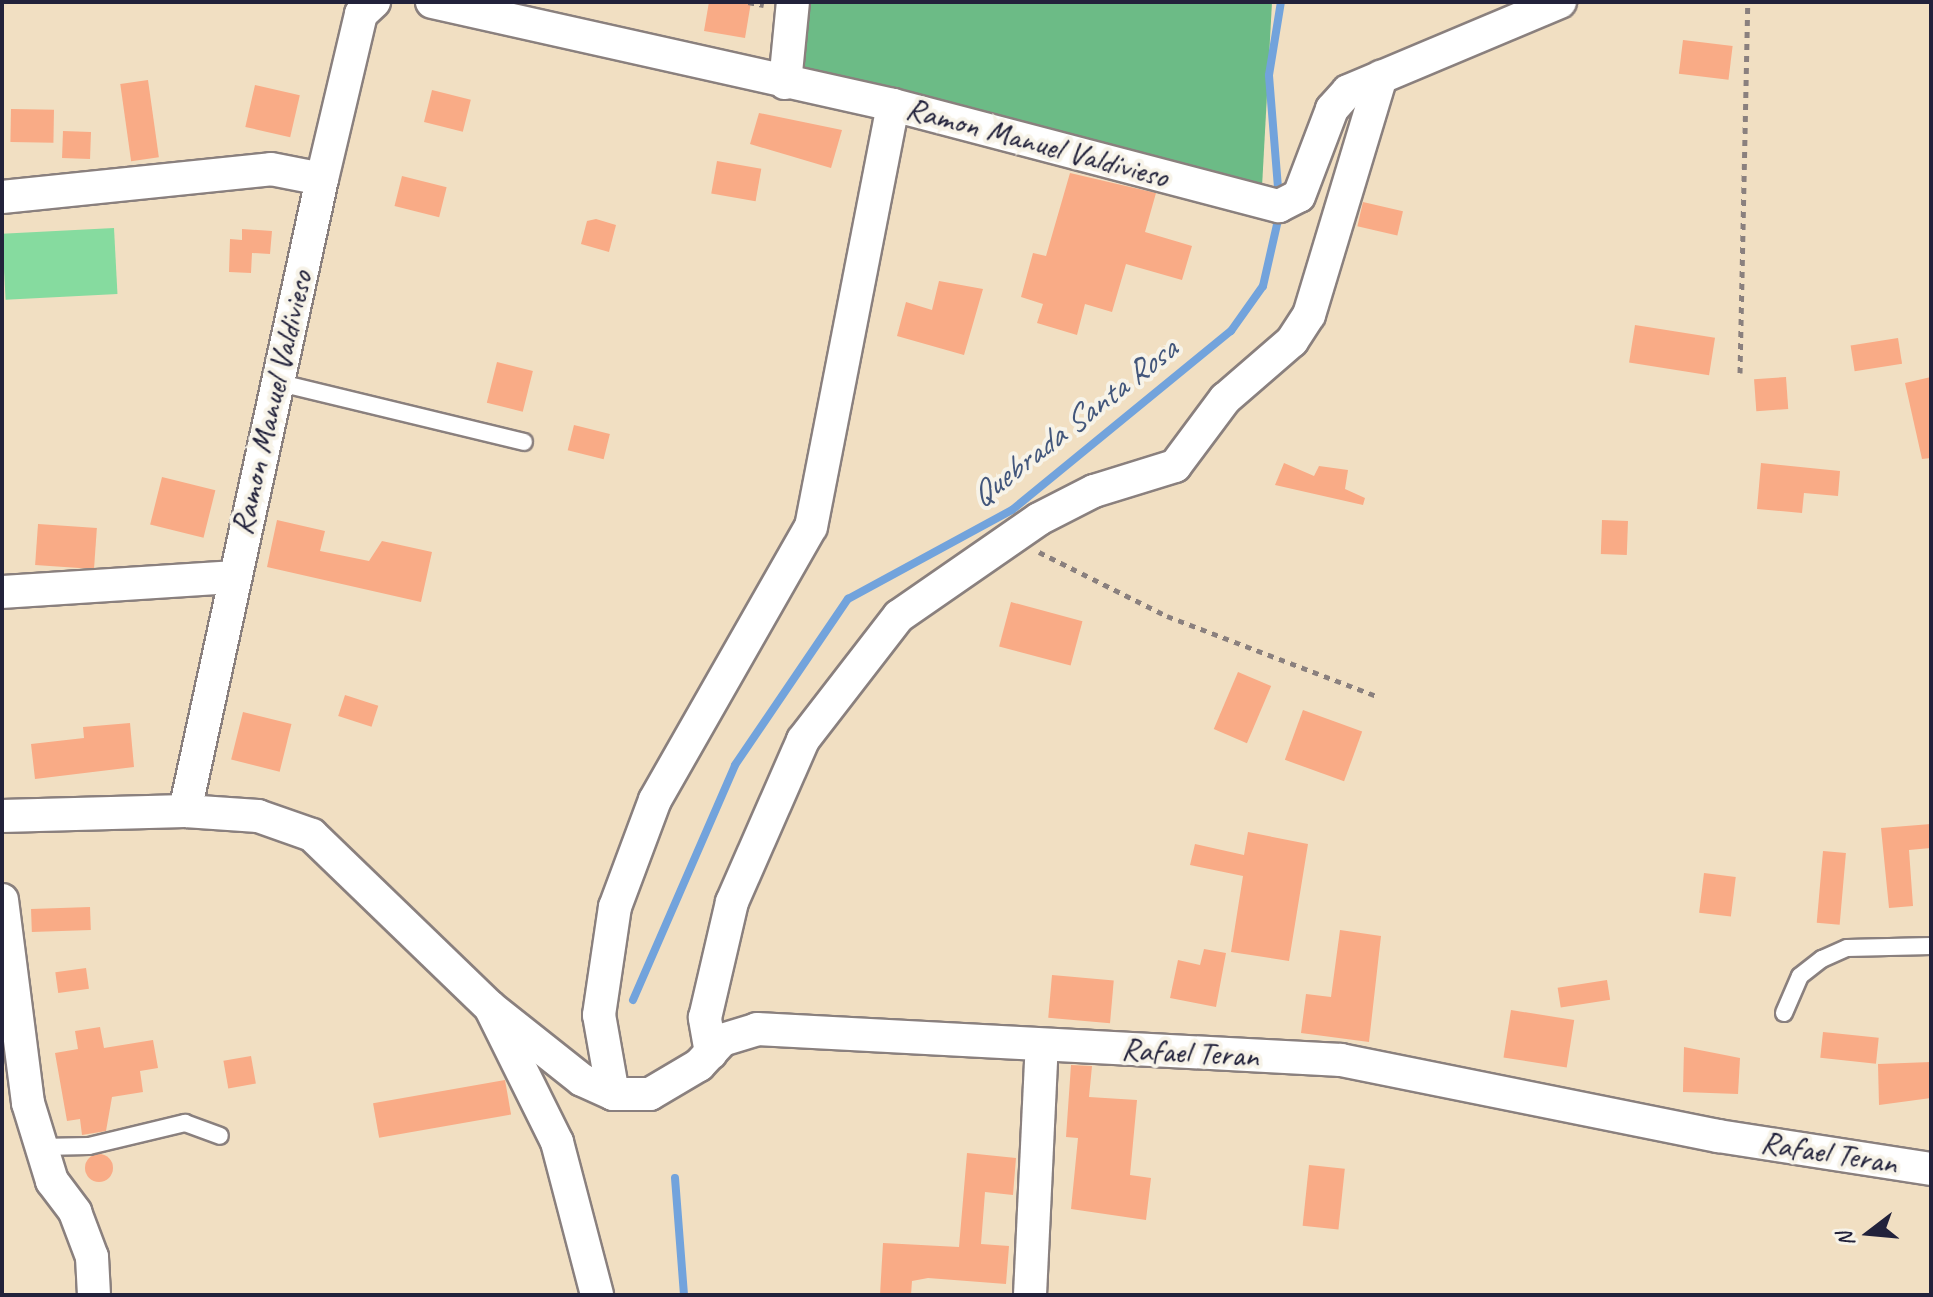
<!DOCTYPE html>
<html>
<head>
<meta charset="utf-8">
<style>
	body { margin:0 }
	#map { position:relative; width:1933px; height:1297px; overflow:hidden; background:#f1dfc2; font-family:Caveat,sans-serif }
	div>[style] { position:absolute }
	[style*='--x'] { left:calc(var(--x)*1px); top:calc(var(--y)*1px); width:calc(var(--w)*1px); rotate:calc(var(--a)*1deg) }
	.green>* { inset:0; background:#86db9f; transform-origin:0 0 }
	.forest>* { inset:0; background:#6cbb86 }
	.stream>* { height:8px; margin:-4px; padding:0 4px; transform-origin:4px; border-radius:4px; background:#72a3dc }
	.building>* { inset:0; background:#f9ab86; transform-origin:0 0 }
	.round { border-radius:50% }
	.path>* { height:5px; margin-top:-2.5px; transform-origin:0; background:repeating-linear-gradient(90deg,#8a807e 0 6px,transparent 0 12px) }
	.roads { filter:drop-shadow(2px 0 #8a807e) drop-shadow(-2px 0 #8a807e) drop-shadow(0 2px #8a807e) drop-shadow(0 -2px #8a807e) }
	.service>* { height:16px; margin:-8px; padding:0 8px; transform-origin:8px; border-radius:8px; background:#fff }
	.minor>* { height:32px; margin:-16px; padding:0 16px; transform-origin:16px; border-radius:16px; background:#fff }
	span { translate:-50% -50%; white-space:nowrap; text-align:center; line-height:1.15; -webkit-text-stroke:8px #f7f3e8; paint-order:stroke }
	.street-label { font-size:32px; color:#22223b }
	.water-label { font-size:34px; color:#42567b; font-style:italic }
	.frame { position:absolute; inset:0; border:4px solid #22223b; pointer-events:none }
	.north { position:absolute; left:1829px; top:1193px; width:80px; height:80px; -webkit-text-stroke:6px #f7f3e8; paint-order:stroke; rotate:254deg; font-size:22px; font-weight:700; line-height:32px; text-align:center; color:#22223b }
	.north::after { content:''; display:block; margin:auto; width:28px; height:36px; background:#22223b; clip-path:polygon(50% 0,100% 100%,50% 72%,0 100%) }
</style>
</head>
<body>
<div id="map">
	<div class="green">
		<i style="left:114px;top:228px;width:66px;height:112px;rotate:87deg"></i>
	</div>
	<div class="forest">
		<i style="clip-path:polygon(808px 2px,1272px 2px,1262px 187px,801px 73px)"></i>
	</div>
	<div class="stream">
		<i style="--x:1279;--y:200;--w:125;--a:-94.6"></i>
		<i style="--x:1269;--y:75;--w:74;--a:-80.7"></i>
		<i style="--x:633;--y:1000;--w:256;--a:-66.5"></i>
		<i style="--x:735;--y:765;--w:201;--a:-55.8"></i>
		<i style="--x:848;--y:599;--w:187;--a:-28.5"></i>
		<i style="--x:1012;--y:510;--w:283;--a:-39.3"></i>
		<i style="--x:1231;--y:331;--w:55;--a:-54.6"></i>
		<i style="--x:1263;--y:286;--w:77;--a:-77.2"></i>
		<i style="--x:675;--y:1178;--w:117;--a:85.6"></i>
	</div>
	<div class="building">
		<i style="clip-path:polygon(709px 2px,751px 2px,745px 38px,704px 31px)"></i>
		<i style="left:1683px;top:40px;width:50px;height:34px;rotate:7deg"></i>
		<i style="left:148px;top:80px;width:78px;height:28px;rotate:82deg"></i>
		<i style="left:255px;top:85px;width:46px;height:43px;rotate:13deg"></i>
		<i style="left:432px;top:90px;width:40px;height:33px;rotate:14deg"></i>
		<i style="left:11px;top:109px;width:43px;height:33px;rotate:1deg"></i>
		<i style="clip-path:polygon(759px 113px,842px 130px,831px 168px,750px 144px)"></i>
		<i style="left:63px;top:131px;width:28px;height:27px;rotate:2deg"></i>
		<i style="left:717px;top:161px;width:45px;height:33px;rotate:10deg"></i>
		<i style="clip-path:polygon(1070px 173px,1156px 193px,1145px 232px,1192px 246px,1182px 280px,1126px 264px,1112px 312px,1085px 304px,1077px 335px,1037px 323px,1043px 304px,1021px 297px,1033px 253px,1046px 256px)"></i>
		<i style="left:402px;top:176px;width:46px;height:31px;rotate:14deg"></i>
		<i style="left:1363px;top:202px;width:41px;height:25px;rotate:13deg"></i>
		<i style="clip-path:polygon(596px 219px,616px 225px,609px 252px,581px 244px,587px 221px)"></i>
		<i style="clip-path:polygon(242px 229px,272px 231px,270px 254px,252px 253px,251px 273px,229px 272px,230px 239px,242px 240px)"></i>
		<i style="clip-path:polygon(939px 281px,983px 289px,964px 355px,897px 336px,906px 302px,932px 310px)"></i>
		<i style="left:1635px;top:325px;width:81px;height:38px;rotate:9deg"></i>
		<i style="left:1898px;top:338px;width:26px;height:48px;rotate:81deg"></i>
		<i style="left:497px;top:362px;width:37px;height:42px;rotate:14deg"></i>
		<i style="left:1786px;top:377px;width:32px;height:32px;rotate:86deg"></i>
		<i style="clip-path:polygon(1931px 377px,1931px 458px,1922px 459px,1905px 383px)"></i>
		<i style="left:574px;top:425px;width:37px;height:26px;rotate:14deg"></i>
		<i style="clip-path:polygon(1284px 463px,1314px 476px,1319px 466px,1348px 470px,1345px 489px,1365px 498px,1363px 505px,1275px 485px)"></i>
		<i style="clip-path:polygon(1761px 463px,1840px 471px,1838px 496px,1804px 493px,1802px 513px,1757px 509px)"></i>
		<i style="left:162px;top:477px;width:55px;height:49px;rotate:14deg"></i>
		<i style="clip-path:polygon(277px 520px,325px 531px,320px 551px,369px 561px,382px 541px,432px 552px,421px 602px,267px 567px)"></i>
		<i style="left:1602px;top:520px;width:26px;height:34px;rotate:2deg"></i>
		<i style="left:38px;top:524px;width:59px;height:41px;rotate:4deg"></i>
		<i style="left:1011px;top:602px;width:74px;height:46px;rotate:15deg"></i>
		<i style="left:1238px;top:672px;width:36px;height:62px;rotate:23deg"></i>
		<i style="left:345px;top:695px;width:35px;height:22px;rotate:18deg"></i>
		<i style="left:1303px;top:710px;width:63px;height:53px;rotate:20deg"></i>
		<i style="left:243px;top:712px;width:50px;height:49px;rotate:14deg"></i>
		<i style="clip-path:polygon(130px 723px,134px 767px,35px 779px,31px 744px,84px 738px,83px 727px)"></i>
		<i style="clip-path:polygon(1931px 824px,1931px 848px,1909px 850px,1913px 906px,1889px 908px,1881px 828px)"></i>
		<i style="clip-path:polygon(1248px 832px,1308px 844px,1289px 961px,1231px 952px,1243px 876px,1190px 865px,1195px 844px,1244px 855px)"></i>
		<i style="left:1823px;top:851px;width:23px;height:72px;rotate:5deg"></i>
		<i style="left:1704px;top:873px;width:32px;height:40px;rotate:7deg"></i>
		<i style="left:90px;top:907px;width:23px;height:59px;rotate:88deg"></i>
		<i style="clip-path:polygon(1340px 930px,1381px 936px,1369px 1042px,1301px 1033px,1306px 994px,1331px 997px)"></i>
		<i style="clip-path:polygon(1204px 949px,1226px 953px,1216px 1007px,1170px 998px,1178px 960px,1200px 965px)"></i>
		<i style="left:86px;top:968px;width:21px;height:31px;rotate:82deg"></i>
		<i style="left:1052px;top:975px;width:62px;height:43px;rotate:5deg"></i>
		<i style="left:1607px;top:980px;width:20px;height:50px;rotate:81deg"></i>
		<i style="left:1511px;top:1010px;width:64px;height:48px;rotate:9deg"></i>
		<i style="clip-path:polygon(100px 1027px,104px 1048px,153px 1040px,158px 1068px,140px 1071px,143px 1092px,112px 1097px,106px 1131px,82px 1135px,80px 1119px,67px 1121px,55px 1053px,78px 1049px,75px 1031px)"></i>
		<i style="left:1823px;top:1032px;width:56px;height:26px;rotate:6deg"></i>
		<i style="clip-path:polygon(1684px 1047px,1740px 1058px,1738px 1094px,1683px 1092px)"></i>
		<i style="left:251px;top:1056px;width:28px;height:28px;rotate:80deg"></i>
		<i style="clip-path:polygon(1931px 1062px,1931px 1098px,1879px 1105px,1878px 1064px)"></i>
		<i style="clip-path:polygon(1071px 1065px,1092px 1066px,1089px 1097px,1137px 1100px,1130px 1175px,1151px 1178px,1146px 1220px,1071px 1209px,1078px 1138px,1066px 1137px)"></i>
		<i style="left:505px;top:1080px;width:35px;height:134px;rotate:80deg"></i>
		<i style="clip-path:polygon(967px 1153px,1016px 1158px,1013px 1195px,985px 1192px,981px 1244px,1009px 1246px,1006px 1284px,928px 1278px,912px 1281px,911px 1295px,880px 1295px,883px 1243px,959px 1247px)"></i>
		<i class="round" style="left:85px;top:1154px;width:28px;height:28px"></i>
		<i style="left:1309px;top:1165px;width:36px;height:61px;rotate:6deg"></i>
	</div>
	<div class="path">
		<i style="--x:748;--y:2;--w:16;--a:11"></i>
		<i style="--x:1740;--y:373;--w:371;--a:-88.8"></i>
		<i style="--x:1039;--y:552;--w:143;--a:26.6"></i>
		<i style="--x:1167;--y:616;--w:225;--a:20.9"></i>
	</div>
	<div class="roads">
		<div class="service">
			<i style="--x:276;--y:382;--w:255;--a:13.6"></i>
			<i style="--x:1784;--y:1013;--w:40;--a:-66.6"></i>
			<i style="--x:1800;--y:976;--w:28;--a:-38"></i>
			<i style="--x:1822;--y:959;--w:27;--a:-24"></i>
			<i style="--x:1847;--y:948;--w:84;--a:-1.4"></i>
			<i style="--x:41;--y:1147;--w:48;--a:-1.2"></i>
			<i style="--x:89;--y:1146;--w:99;--a:-13.5"></i>
			<i style="--x:185;--y:1123;--w:37;--a:20"></i>
		</div>
		<div class="minor">
			<i style="--x:432;--y:2;--w:472;--a:12.6"></i>
			<i style="--x:893;--y:105;--w:399;--a:14.7"></i>
			<i style="--x:1279;--y:206;--w:22;--a:-27"></i>
			<i style="--x:1299;--y:196;--w:93;--a:-69.2"></i>
			<i style="--x:1332;--y:109;--w:24;--a:-48"></i>
			<i style="--x:1348;--y:91;--w:230;--a:-22.8"></i>
			<i style="--x:785;--y:83;--w:81;--a:-84.4"></i>
			<i style="--x:2;--y:197;--w:270;--a:-5.9"></i>
			<i style="--x:271;--y:169;--w:52;--a:11.1"></i>
			<i style="--x:2;--y:592;--w:230;--a:-3.7"></i>
			<i style="--x:185;--y:811;--w:647;--a:-77.77"></i>
			<i style="--x:322;--y:179;--w:170;--a:-76.7"></i>
			<i style="--x:361;--y:14;--w:18;--a:-43"></i>
			<i style="--x:2;--y:816;--w:183;--a:-1.6"></i>
			<i style="--x:185;--y:811;--w:73;--a:3.9"></i>
			<i style="--x:258;--y:816;--w:57;--a:19.4"></i>
			<i style="--x:312;--y:835;--w:248;--a:44"></i>
			<i style="--x:490;--y:1007;--w:151;--a:63.6"></i>
			<i style="--x:557;--y:1142;--w:158;--a:75.3"></i>
			<i style="--x:2;--y:900;--w:205;--a:82.7"></i>
			<i style="--x:28;--y:1103;--w:82;--a:72.9"></i>
			<i style="--x:52;--y:1181;--w:39;--a:53"></i>
			<i style="--x:75;--y:1212;--w:48;--a:69.3"></i>
			<i style="--x:92;--y:1257;--w:38;--a:87"></i>
			<i style="--x:490;--y:1007;--w:117;--a:38.4"></i>
			<i style="--x:582;--y:1080;--w:34;--a:24"></i>
			<i style="--x:613;--y:1094;--w:37;--a:0"></i>
			<i style="--x:650;--y:1094;--w:57;--a:-30.6"></i>
			<i style="--x:699;--y:1065;--w:34;--a:-47"></i>
			<i style="--x:722;--y:1040;--w:37;--a:-17"></i>
			<i style="--x:757;--y:1029;--w:585;--a:3.04"></i>
			<i style="--x:1341;--y:1060;--w:385;--a:11.4"></i>
			<i style="--x:1718;--y:1136;--w:216;--a:8.8"></i>
			<i style="--x:711;--y:1053;--w:36;--a:-100"></i>
			<i style="--x:705;--y:1018;--w:119;--a:-76.9"></i>
			<i style="--x:732;--y:902;--w:177;--a:-66.3"></i>
			<i style="--x:803;--y:740;--w:157;--a:-52.3"></i>
			<i style="--x:899;--y:616;--w:170;--a:-34.7"></i>
			<i style="--x:1039;--y:519;--w:62;--a:-27"></i>
			<i style="--x:1094;--y:491;--w:85;--a:-17.2"></i>
			<i style="--x:1175;--y:466;--w:84;--a:-53.3"></i>
			<i style="--x:1225;--y:399;--w:89;--a:-40.9"></i>
			<i style="--x:1292;--y:341;--w:31;--a:-57"></i>
			<i style="--x:1309;--y:315;--w:249;--a:-73.2"></i>
			<i style="--x:613;--y:1094;--w:80;--a:-100"></i>
			<i style="--x:599;--y:1015;--w:109;--a:-81.6"></i>
			<i style="--x:615;--y:907;--w:114;--a:-69.5"></i>
			<i style="--x:655;--y:800;--w:314;--a:-60.3"></i>
			<i style="--x:811;--y:527;--w:430;--a:-79"></i>
			<i style="--x:1030;--y:1295;--w:250;--a:-87.3"></i>
		</div>
	</div>
	<div class="street-label">
		<span style="left:1037px;top:143px;rotate:15deg">Ramon Manuel Valdivieso</span>
		<span style="left:272px;top:403px;rotate:-77deg">Ramon Manuel Valdivieso</span>
		<span style="left:1190px;top:1053px;rotate:3deg">Rafael Teran</span>
		<span style="left:1829px;top:1153px;rotate:9deg">Rafael Teran</span>
	</div>
	<div class="water-label">
		<span style="left:1073px;top:422px;rotate:-38deg">Quebrada Santa Rosa</span>
	</div>
	<div class="frame"></div>
	<div class="north">N</div>
</div>
</body>
</html>
